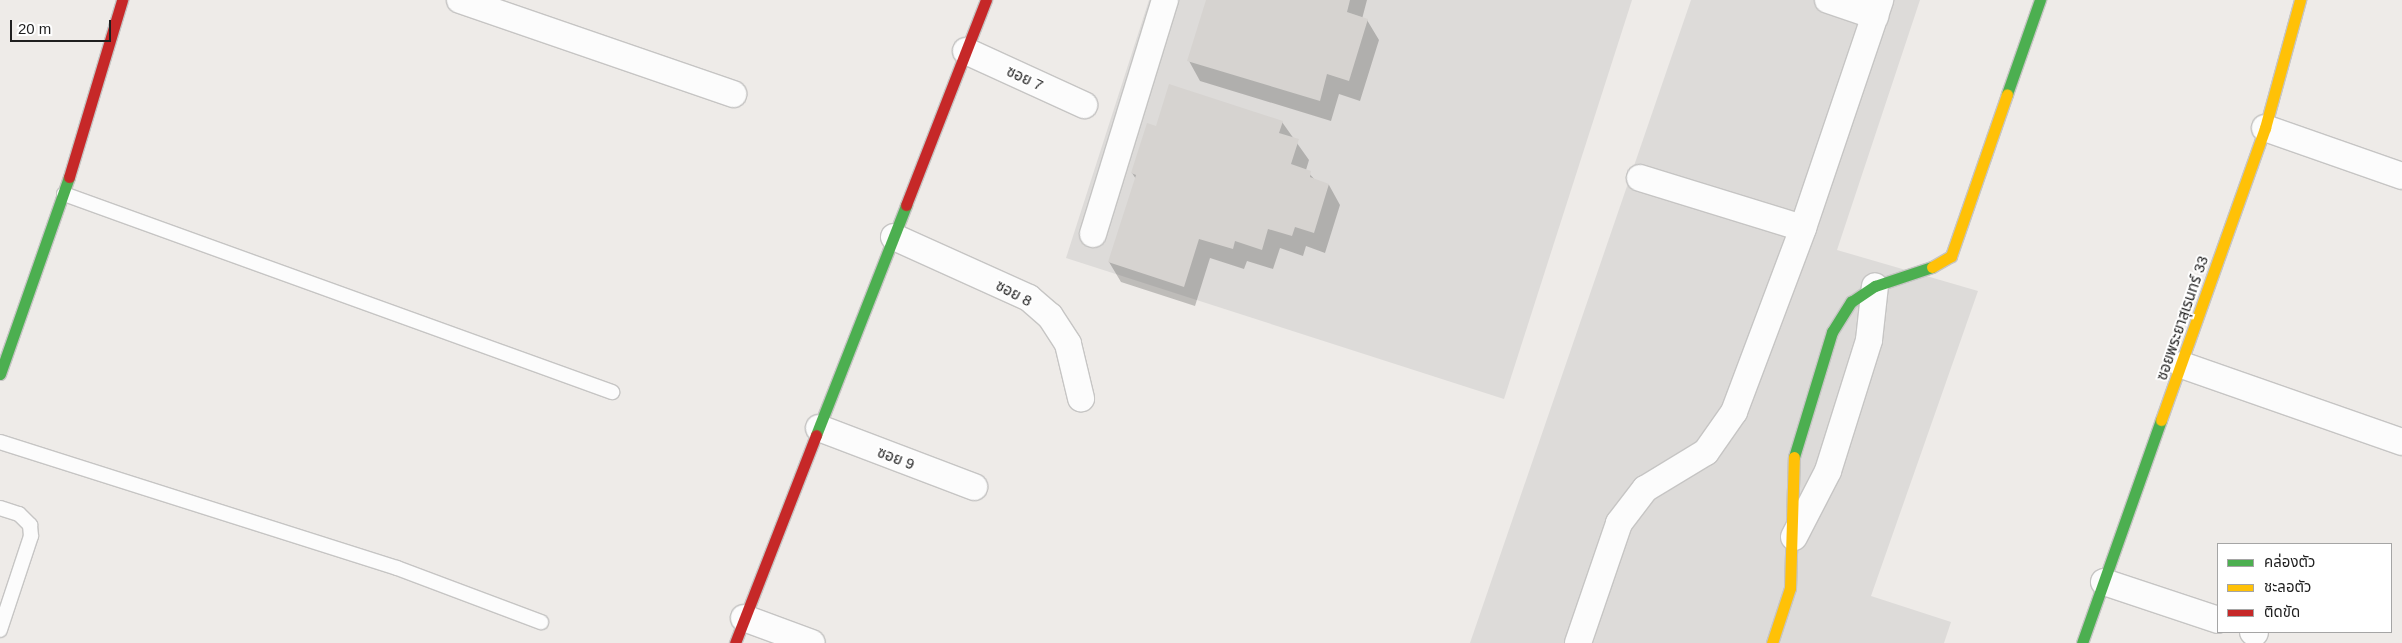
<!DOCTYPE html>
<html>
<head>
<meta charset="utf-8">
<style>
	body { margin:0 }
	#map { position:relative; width:2402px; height:643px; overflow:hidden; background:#eeebe8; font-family:Arial,"Noto Sans Thai",sans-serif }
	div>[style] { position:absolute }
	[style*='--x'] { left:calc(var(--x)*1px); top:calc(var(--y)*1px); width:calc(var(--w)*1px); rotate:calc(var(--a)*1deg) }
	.residential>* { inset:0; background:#dddbd9 }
	.shadow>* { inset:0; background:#0003 }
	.building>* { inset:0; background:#d6d3d0 }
	.roads { filter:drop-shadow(1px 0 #c6c5c4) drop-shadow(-1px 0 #c6c5c4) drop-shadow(0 1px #c6c5c4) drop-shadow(0 -1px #c6c5c4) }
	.lane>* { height:14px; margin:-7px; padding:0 7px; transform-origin:7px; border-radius:7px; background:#fcfcfc }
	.street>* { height:26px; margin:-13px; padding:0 13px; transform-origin:13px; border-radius:13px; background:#fcfcfc }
	.fast>* { height:11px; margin:-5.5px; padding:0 5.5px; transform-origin:5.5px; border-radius:5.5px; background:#4caf50 }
	.slow>* { height:11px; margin:-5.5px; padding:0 5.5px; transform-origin:5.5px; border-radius:5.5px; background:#ffc107 }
	.jam>* { height:11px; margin:-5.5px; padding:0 5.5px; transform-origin:5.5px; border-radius:5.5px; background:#c62828 }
	span { translate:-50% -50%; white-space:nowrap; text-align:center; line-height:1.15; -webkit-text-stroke:4px #fff; paint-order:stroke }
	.street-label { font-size:15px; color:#1f1f1f }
	.legend { position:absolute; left:2217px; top:543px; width:175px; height:90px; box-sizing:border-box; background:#fff; border:1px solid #a5a5a5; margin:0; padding:6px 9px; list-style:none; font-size:15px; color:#1f1f1f }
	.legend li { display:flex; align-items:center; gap:10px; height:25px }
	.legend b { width:25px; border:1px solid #a5a5a5 }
	.scale { position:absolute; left:10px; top:20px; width:101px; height:22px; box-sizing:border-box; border:2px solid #1f1f1f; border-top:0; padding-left:6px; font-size:15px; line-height:18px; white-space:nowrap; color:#1f1f1f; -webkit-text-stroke:4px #fff; paint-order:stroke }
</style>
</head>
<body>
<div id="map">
	<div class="residential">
		<i style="clip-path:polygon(1149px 0,1632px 0,1504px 399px,1066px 258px)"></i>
		<i style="clip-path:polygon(1691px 0,1920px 0,1837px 250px,1978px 291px,1871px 596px,1951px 622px,1944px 643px,1470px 643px)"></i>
	</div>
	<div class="shadow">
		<i style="clip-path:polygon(1207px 0,1367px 0,1362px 19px,1367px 20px,1379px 40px,1360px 101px,1339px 94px,1331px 121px,1200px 81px,1189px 61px)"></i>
		<i style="clip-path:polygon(1282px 122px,1309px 160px,1306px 170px,1316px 181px,1329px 185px,1340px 205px,1325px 253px,1306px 246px,1303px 256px,1280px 248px,1273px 269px,1247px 261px,1244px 269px,1210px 258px,1195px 306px,1121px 282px,1109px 262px,1136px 179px,1132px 173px,1157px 127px)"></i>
	</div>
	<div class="building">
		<i style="clip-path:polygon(1206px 0,1350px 0,1347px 12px,1368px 19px,1349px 81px,1327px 74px,1320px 101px,1187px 61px)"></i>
		<i style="clip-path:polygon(1169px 84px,1283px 121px,1279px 133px,1299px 139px,1291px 164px,1311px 171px,1310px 177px,1329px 184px,1314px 233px,1295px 227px,1292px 236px,1268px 229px,1262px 250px,1235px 241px,1233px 249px,1199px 239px,1184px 287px,1108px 262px,1136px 175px,1131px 173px,1147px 123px,1156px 126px)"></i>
	</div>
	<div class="roads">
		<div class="lane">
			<i style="--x:64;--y:194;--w:583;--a:19.87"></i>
			<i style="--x:0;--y:442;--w:417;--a:17.6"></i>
			<i style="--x:397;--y:568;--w:154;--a:20.6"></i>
			<i style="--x:0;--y:508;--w:20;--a:18"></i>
			<i style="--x:19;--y:514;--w:16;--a:45"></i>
			<i style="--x:30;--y:525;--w:11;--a:85"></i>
			<i style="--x:31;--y:536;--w:99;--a:108.3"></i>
		</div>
		<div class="street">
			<i style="--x:460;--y:0;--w:289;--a:19"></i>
			<i style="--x:1828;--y:0;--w:50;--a:18.8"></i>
			<i style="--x:966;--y:51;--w:130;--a:24.6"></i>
			<i style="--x:2265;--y:128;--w:145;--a:19.3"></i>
			<i style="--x:1640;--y:178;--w:170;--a:17.1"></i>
			<i style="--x:1093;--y:234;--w:245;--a:-72.9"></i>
			<i style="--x:894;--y:237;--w:148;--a:24.3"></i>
			<i style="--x:1029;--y:298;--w:28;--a:41"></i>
			<i style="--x:1050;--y:316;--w:33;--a:57"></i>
			<i style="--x:1068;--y:344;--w:56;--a:76.5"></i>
			<i style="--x:2182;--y:365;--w:233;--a:19.3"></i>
			<i style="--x:819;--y:428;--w:166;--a:20.8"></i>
			<i style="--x:1794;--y:537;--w:74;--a:-62.7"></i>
			<i style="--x:1828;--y:471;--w:137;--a:-72.6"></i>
			<i style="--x:1869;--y:340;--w:54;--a:-83.7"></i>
			<i style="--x:2104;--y:582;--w:120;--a:18.4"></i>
			<i style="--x:744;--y:618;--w:72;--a:20.2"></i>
			<i style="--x:2253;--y:632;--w:2;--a:27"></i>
			<i style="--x:1578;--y:643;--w:127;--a:-71.1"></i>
			<i style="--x:1619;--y:523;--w:43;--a:-52.6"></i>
			<i style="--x:1645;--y:489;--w:71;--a:-31.2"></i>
			<i style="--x:1706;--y:452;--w:49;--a:-55"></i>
			<i style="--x:1734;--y:412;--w:197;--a:-69.4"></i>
			<i style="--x:1803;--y:228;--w:241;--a:-71.3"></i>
		</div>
		<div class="fast">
			<i style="--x:2007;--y:94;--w:100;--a:-70.7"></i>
			<i style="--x:0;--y:374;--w:209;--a:-70.7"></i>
			<i style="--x:816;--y:435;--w:247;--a:-68.6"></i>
			<i style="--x:1794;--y:457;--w:131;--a:-73.1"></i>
			<i style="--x:1832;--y:332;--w:36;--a:-58"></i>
			<i style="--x:1851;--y:302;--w:29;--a:-34"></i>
			<i style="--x:1875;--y:286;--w:60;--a:-18.4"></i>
			<i style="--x:2082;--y:643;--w:237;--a:-70.5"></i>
		</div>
		<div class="slow">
			<i style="--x:1932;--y:267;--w:22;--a:-30"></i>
			<i style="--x:1951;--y:256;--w:171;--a:-70.9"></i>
			<i style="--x:2161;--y:420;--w:310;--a:-70.4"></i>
			<i style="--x:2265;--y:128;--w:133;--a:-74.7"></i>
			<i style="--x:1772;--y:643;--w:58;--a:-71.9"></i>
			<i style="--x:1790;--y:588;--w:131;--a:-88.3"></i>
		</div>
		<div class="jam">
			<i style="--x:69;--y:177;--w:185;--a:-73.3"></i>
			<i style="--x:906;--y:205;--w:220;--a:-68.7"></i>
			<i style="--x:735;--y:643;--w:223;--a:-68.7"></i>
		</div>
	</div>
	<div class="street-label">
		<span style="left:1025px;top:78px;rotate:25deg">ซอย 7</span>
		<span style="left:1014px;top:293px;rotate:28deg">ซอย 8</span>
		<span style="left:2182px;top:318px;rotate:-71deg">ซอยพระยาสุเรนทร์ 33</span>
		<span style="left:896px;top:458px;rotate:21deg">ซอย 9</span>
	</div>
	<ul class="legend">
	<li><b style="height:6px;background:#4caf50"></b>คล่องตัว</li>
	<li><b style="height:6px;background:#ffc107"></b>ชะลอตัว</li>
	<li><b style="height:6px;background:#c62828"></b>ติดขัด</li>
	</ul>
	<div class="scale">20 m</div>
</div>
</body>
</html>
